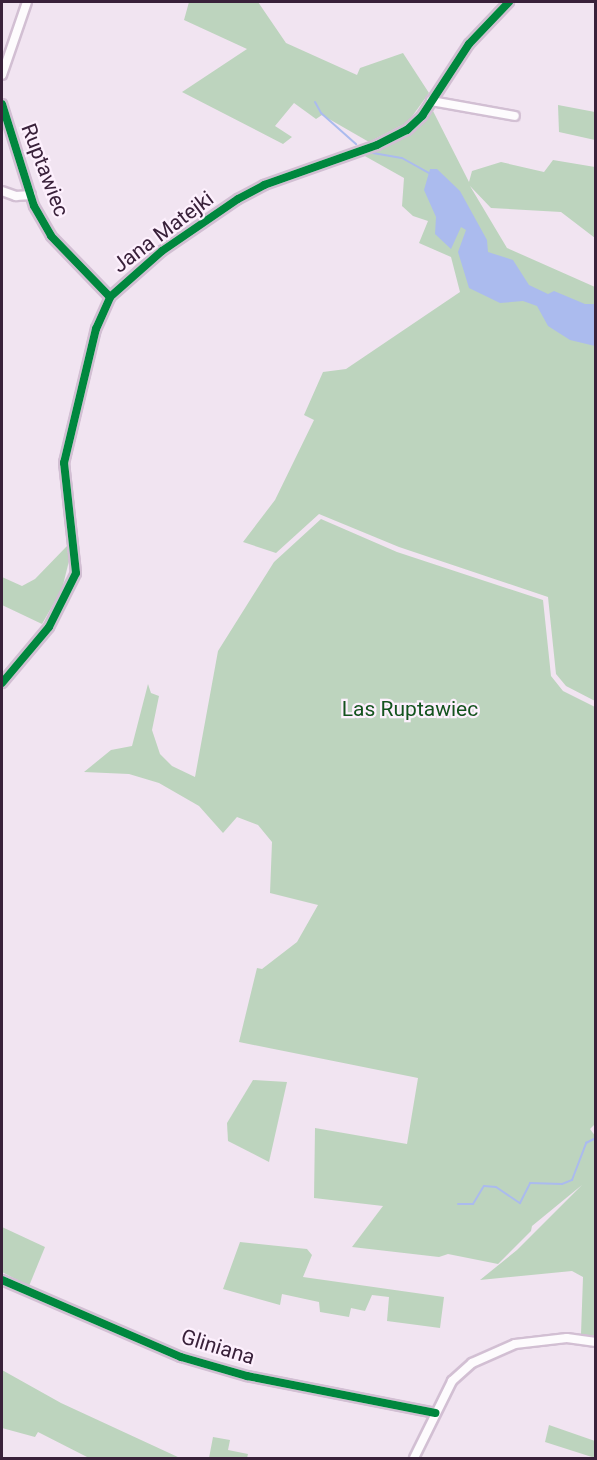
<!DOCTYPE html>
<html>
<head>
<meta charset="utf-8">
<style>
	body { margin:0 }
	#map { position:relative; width:597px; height:1460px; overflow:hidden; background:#f1e4f1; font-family:Roboto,sans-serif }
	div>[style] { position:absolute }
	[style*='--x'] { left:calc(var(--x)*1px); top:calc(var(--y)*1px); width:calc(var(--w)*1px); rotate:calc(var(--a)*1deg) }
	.green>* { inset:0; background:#bdd4be }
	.water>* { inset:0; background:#abbbee }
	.stream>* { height:2px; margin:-1px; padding:0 1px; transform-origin:1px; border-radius:1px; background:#abbbee }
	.roads { filter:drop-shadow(2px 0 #d2bfd3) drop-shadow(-2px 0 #d2bfd3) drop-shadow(0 2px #d2bfd3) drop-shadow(0 -2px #d2bfd3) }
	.minor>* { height:8px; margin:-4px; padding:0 4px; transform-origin:4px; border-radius:4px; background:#fdfbfd }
	.cycleway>* { height:8px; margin:-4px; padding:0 4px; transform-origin:4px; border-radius:4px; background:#00873e }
	span { translate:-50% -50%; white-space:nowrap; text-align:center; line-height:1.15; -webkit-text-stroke:4.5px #fdf0fd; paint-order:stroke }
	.street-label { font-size:21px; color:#39213a }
	.park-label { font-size:21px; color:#14531e }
	.frame { position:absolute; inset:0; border:3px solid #39213a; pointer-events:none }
</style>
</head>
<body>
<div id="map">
	<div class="green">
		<i style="clip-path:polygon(189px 2px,258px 2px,286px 43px,357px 75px,360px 68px,403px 53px,429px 93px,408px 122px,369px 142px,322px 115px,316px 119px,294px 103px,275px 126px,292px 137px,283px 144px,182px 92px,247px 49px,184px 20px)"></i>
		<i style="clip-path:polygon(558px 105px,595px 112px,595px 140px,559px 132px)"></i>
		<i style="clip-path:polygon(433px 111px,469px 182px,472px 171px,501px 162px,544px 172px,553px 160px,595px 167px,595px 238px,561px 212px,491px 208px,470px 186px,507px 248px,595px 287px,595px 701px,566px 686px,556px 674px,548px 597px,399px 547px,319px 514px,276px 553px,243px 542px,275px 500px,314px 420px,304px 415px,323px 372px,346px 369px,460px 292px,451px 257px,419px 243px,428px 221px,413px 216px,402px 206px,404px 178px,363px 155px,408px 135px)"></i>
		<i style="clip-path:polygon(321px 519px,397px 552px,543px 600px,551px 676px,563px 691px,595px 707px,596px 1123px,590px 1129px,596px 1137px,595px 1337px,581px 1334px,583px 1277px,572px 1271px,480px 1280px,517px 1250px,582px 1185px,532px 1226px,531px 1231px,498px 1264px,448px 1254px,439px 1257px,352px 1247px,383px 1206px,314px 1198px,315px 1128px,407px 1144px,418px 1078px,239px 1042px,257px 968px,262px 969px,297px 942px,318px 905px,270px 893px,272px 842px,258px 825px,237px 817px,223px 833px,199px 806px,159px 783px,129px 774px,84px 772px,111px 750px,132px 746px,148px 684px,151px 693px,159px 696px,152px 730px,160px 754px,172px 766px,195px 777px,218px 651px,274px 562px)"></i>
		<i style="clip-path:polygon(67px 546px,69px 561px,62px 589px,42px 624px,2px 605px,2px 577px,22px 586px,35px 579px)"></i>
		<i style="clip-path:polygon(253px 1080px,287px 1082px,269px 1162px,228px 1141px,227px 1123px)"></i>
		<i style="clip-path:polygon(2px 1227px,45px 1247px,29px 1286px,2px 1272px)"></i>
		<i style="clip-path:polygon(240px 1242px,307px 1249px,312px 1255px,303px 1277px,444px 1297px,440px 1328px,387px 1321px,389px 1297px,372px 1295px,365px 1311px,351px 1308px,349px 1317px,320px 1312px,319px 1302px,282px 1294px,280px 1305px,223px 1289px)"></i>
		<i style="clip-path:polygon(2px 1370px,61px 1403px,180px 1458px,89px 1458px,38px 1432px,35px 1437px,2px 1428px)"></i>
		<i style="clip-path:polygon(549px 1425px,595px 1441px,595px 1458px,545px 1442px)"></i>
		<i style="clip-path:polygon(213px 1437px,230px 1440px,228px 1450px,248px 1454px,247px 1458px,209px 1458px)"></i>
	</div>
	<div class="water">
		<i style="clip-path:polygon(430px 169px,437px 169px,460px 191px,487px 240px,488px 252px,513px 260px,529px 285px,548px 294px,554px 291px,585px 304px,595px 304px,595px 346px,570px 340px,548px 326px,537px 306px,523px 301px,500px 303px,469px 288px,458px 252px,466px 230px,461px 227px,451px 249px,435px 234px,436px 217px,424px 190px)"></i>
	</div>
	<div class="stream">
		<i style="--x:315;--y:102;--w:13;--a:61"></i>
		<i style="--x:321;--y:113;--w:47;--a:41.5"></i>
		<i style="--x:373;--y:153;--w:29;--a:10"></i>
		<i style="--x:402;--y:158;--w:31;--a:29"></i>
		<i style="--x:458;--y:1204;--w:15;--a:0"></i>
		<i style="--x:473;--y:1204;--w:21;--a:-59"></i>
		<i style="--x:484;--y:1186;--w:12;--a:5"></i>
		<i style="--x:496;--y:1187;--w:29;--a:34"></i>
		<i style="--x:520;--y:1203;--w:22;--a:-63"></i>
		<i style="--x:530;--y:1183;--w:32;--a:2"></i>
		<i style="--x:562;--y:1184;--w:11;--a:-22"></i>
		<i style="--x:572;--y:1180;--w:40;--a:-69"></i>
		<i style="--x:586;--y:1143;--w:11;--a:-27"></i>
	</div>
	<div class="roads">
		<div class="minor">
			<i style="--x:2;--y:75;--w:77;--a:-71.1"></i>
			<i style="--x:431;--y:101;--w:85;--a:10.1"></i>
			<i style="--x:2;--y:104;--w:107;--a:72.6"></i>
			<i style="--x:34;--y:206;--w:34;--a:60"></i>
			<i style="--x:51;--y:236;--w:85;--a:46"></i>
			<i style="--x:2;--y:191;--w:15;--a:20"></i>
			<i style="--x:16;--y:196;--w:15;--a:-4"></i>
			<i style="--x:2;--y:683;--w:73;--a:-50"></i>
			<i style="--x:49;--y:627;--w:60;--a:-63.4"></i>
			<i style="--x:76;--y:573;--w:111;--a:-96.2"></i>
			<i style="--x:64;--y:463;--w:138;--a:-76.6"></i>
			<i style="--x:96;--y:329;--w:35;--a:-66"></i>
			<i style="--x:110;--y:297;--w:69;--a:-41.5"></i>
			<i style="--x:162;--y:251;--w:92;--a:-34.4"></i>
			<i style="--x:238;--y:199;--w:30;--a:-28"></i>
			<i style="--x:264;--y:185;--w:120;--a:-19.5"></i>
			<i style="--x:377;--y:145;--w:34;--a:-27"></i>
			<i style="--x:407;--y:130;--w:21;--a:-43"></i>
			<i style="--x:422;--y:116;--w:86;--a:-56.9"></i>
			<i style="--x:469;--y:44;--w:58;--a:-46.4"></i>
			<i style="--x:2;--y:1280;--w:195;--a:23.3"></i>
			<i style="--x:181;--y:1357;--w:69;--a:16.1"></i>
			<i style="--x:247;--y:1376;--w:192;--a:11.1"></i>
			<i style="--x:414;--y:1458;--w:86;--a:-63.7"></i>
			<i style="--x:452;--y:1381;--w:27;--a:-42"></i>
			<i style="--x:472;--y:1363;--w:47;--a:-23.8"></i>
			<i style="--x:515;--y:1344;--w:52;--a:-6.6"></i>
			<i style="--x:567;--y:1338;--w:29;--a:8"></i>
		</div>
	</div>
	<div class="cycleway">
		<i style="--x:2;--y:104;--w:107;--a:72.6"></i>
		<i style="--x:34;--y:206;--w:34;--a:60"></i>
		<i style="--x:51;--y:236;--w:85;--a:46"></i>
		<i style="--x:2;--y:683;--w:73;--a:-50"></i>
		<i style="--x:49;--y:627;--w:60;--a:-63.4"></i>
		<i style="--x:76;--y:573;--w:111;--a:-96.2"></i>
		<i style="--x:64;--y:463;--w:138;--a:-76.6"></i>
		<i style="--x:96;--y:329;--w:35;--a:-66"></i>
		<i style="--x:110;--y:297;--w:69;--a:-41.5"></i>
		<i style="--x:162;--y:251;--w:92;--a:-34.4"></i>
		<i style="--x:238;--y:199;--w:30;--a:-28"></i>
		<i style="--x:264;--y:185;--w:120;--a:-19.5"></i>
		<i style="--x:377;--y:145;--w:34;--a:-27"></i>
		<i style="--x:407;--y:130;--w:21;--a:-43"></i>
		<i style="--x:422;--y:116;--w:86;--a:-56.9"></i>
		<i style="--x:469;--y:44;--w:58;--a:-46.4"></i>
		<i style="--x:2;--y:1280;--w:195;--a:23.3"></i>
		<i style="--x:181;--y:1357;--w:69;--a:16.1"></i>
		<i style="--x:247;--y:1376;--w:192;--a:11.1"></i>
	</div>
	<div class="street-label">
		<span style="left:45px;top:170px;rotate:69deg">Ruptawiec</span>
		<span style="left:163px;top:232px;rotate:-37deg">Jana Matejki</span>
		<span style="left:218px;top:1347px;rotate:17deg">Gliniana</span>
	</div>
	<div class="park-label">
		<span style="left:410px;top:709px">Las Ruptawiec</span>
	</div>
	<div class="frame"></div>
</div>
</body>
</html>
